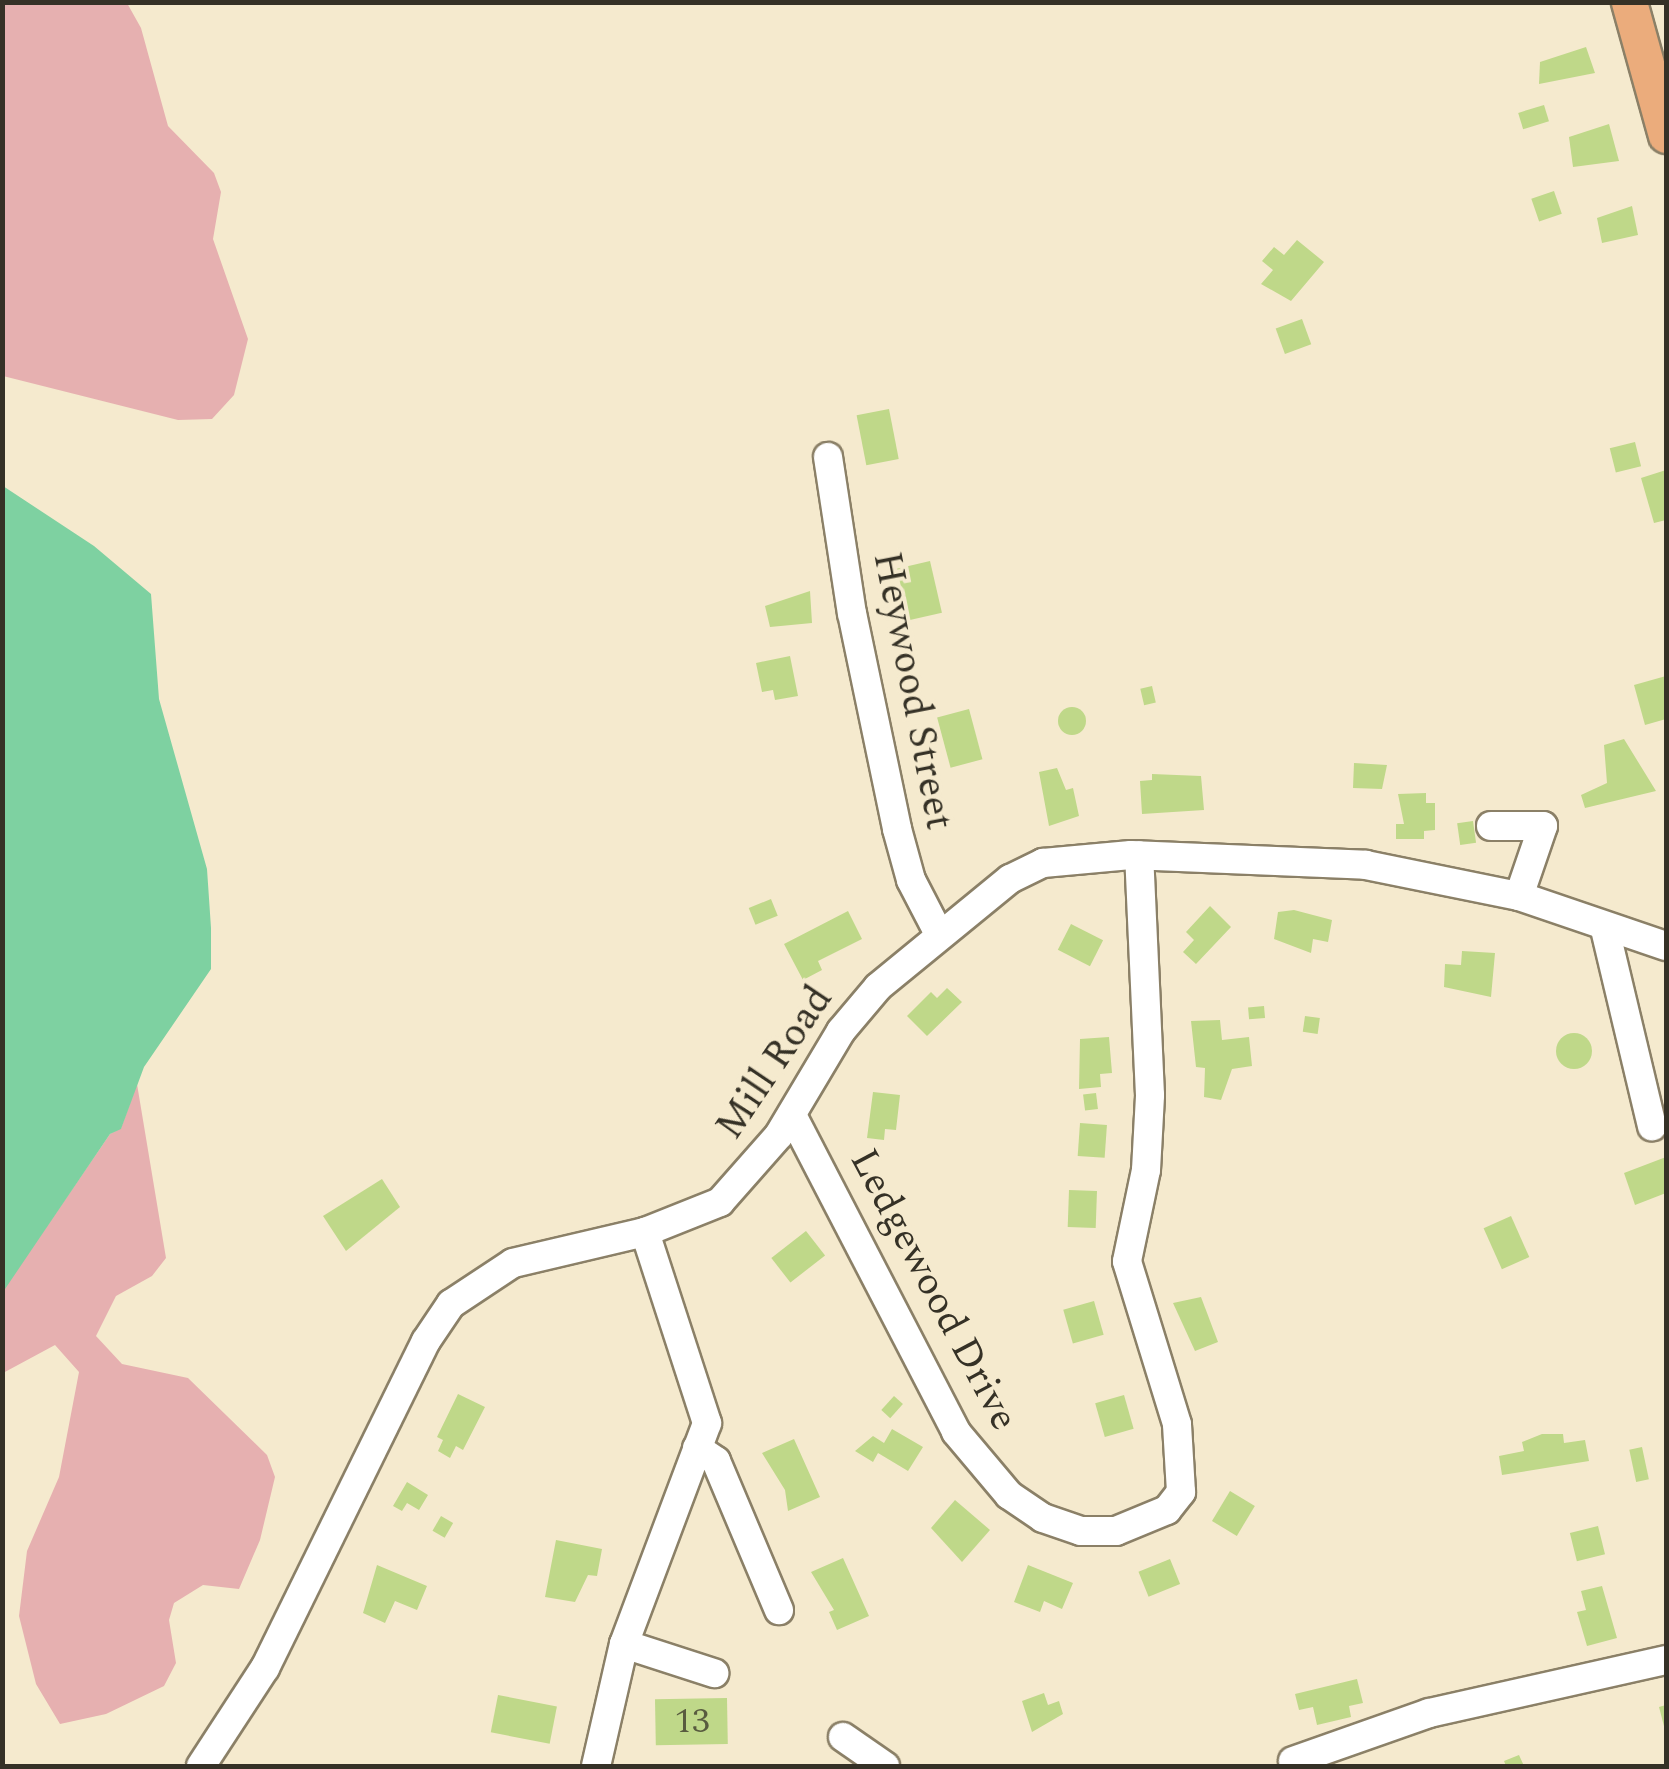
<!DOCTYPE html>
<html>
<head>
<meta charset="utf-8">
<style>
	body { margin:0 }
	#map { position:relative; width:1669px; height:1769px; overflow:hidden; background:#f5eace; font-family:Spectral,serif }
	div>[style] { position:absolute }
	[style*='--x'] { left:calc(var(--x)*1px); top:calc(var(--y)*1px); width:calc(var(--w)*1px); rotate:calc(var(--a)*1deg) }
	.green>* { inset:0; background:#e6b0b0 }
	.water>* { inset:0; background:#7ed1a1 }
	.building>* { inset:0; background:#bfd889; transform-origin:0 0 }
	.round { border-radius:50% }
	.roads { filter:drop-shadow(2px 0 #8b8067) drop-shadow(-2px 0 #8b8067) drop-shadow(0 2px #8b8067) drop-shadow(0 -2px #8b8067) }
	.minor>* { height:28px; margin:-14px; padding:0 14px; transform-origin:14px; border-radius:14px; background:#fff }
	.major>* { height:35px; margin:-17.5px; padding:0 17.5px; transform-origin:17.5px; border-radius:17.5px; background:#ebac7c }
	span { translate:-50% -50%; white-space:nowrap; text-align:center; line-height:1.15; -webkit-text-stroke:8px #f5eace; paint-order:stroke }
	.number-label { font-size:35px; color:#585b3f }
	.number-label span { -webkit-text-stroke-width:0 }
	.street-label { font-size:40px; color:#353126 }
	.frame { position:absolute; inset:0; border:5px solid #353126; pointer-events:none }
</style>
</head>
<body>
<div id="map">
	<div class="green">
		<i style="clip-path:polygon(3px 2px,127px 3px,141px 28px,168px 126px,214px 173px,221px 192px,213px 239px,248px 339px,234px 395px,212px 419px,178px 420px,3px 376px)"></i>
		<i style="clip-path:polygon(137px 1084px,166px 1258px,152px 1276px,116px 1296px,96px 1336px,122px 1364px,188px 1378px,267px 1455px,275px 1477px,260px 1540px,239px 1589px,203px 1585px,174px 1603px,169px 1620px,176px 1663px,164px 1686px,106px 1714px,60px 1724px,36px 1684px,19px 1616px,27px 1551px,59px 1477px,79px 1372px,55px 1345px,3px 1373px,2px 1292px,110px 1134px,121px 1128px)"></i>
	</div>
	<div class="water">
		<i style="clip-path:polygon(3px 486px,94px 546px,151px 594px,159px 699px,207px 869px,211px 928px,211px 969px,144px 1067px,121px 1129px,110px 1134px,3px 1292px)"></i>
	</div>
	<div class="building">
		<i style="clip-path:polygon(1586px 47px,1595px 73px,1539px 84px,1540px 62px)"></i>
		<i style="left:1544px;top:105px;width:17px;height:27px;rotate:73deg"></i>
		<i style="clip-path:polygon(1609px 124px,1619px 161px,1573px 167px,1569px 137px)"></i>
		<i style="left:1554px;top:191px;width:24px;height:24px;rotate:71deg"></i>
		<i style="clip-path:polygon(1632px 206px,1638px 235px,1602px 243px,1597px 218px)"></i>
		<i style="clip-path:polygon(1297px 240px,1324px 262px,1291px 301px,1261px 284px,1273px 270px,1262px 261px,1274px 247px,1284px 255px)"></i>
		<i style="left:1302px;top:319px;width:27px;height:28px;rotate:70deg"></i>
		<i style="left:889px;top:409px;width:51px;height:33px;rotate:79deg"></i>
		<i style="left:1635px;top:442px;width:25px;height:26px;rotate:76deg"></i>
		<i style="clip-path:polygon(1666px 470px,1666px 520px,1654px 523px,1641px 478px)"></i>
		<i style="left:930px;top:561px;width:53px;height:34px;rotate:77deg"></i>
		<i style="clip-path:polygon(810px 591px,812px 623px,770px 627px,765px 606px)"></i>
		<i style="clip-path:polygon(790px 656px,798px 696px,775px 700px,773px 690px,762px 692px,756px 663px)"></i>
		<i style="clip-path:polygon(1666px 676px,1666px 719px,1645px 725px,1634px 685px)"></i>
		<i style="left:1152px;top:686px;width:17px;height:12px;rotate:77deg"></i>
		<i class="round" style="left:1058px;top:707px;width:28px;height:28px"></i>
		<i style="left:969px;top:709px;width:52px;height:33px;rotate:75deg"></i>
		<i style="clip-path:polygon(1624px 739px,1656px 791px,1585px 808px,1581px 795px,1607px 783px,1604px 745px)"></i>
		<i style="clip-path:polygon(1354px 763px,1387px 765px,1382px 789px,1353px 788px)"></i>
		<i style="clip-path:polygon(1057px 768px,1066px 790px,1073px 788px,1079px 816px,1049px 826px,1039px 772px)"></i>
		<i style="clip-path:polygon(1152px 774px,1201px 776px,1204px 810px,1142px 814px,1140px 781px,1152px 780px)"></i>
		<i style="clip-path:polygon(1426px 793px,1426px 803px,1435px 803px,1435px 830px,1424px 831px,1424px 839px,1396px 839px,1396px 824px,1404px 824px,1398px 794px)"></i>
		<i style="left:1473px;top:821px;width:22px;height:16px;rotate:82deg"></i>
		<i style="left:771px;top:899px;width:18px;height:24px;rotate:68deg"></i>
		<i style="clip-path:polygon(1210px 906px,1231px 927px,1196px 964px,1183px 952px,1194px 940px,1186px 932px)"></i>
		<i style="clip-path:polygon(1294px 910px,1332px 920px,1328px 942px,1313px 939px,1311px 953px,1274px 939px,1278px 912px)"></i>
		<i style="clip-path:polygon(848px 911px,862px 939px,818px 961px,822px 970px,803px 980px,784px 944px)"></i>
		<i style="left:1071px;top:924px;width:36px;height:29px;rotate:27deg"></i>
		<i style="clip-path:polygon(1462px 951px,1495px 953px,1491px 997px,1444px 987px,1445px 964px,1461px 965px)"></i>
		<i style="clip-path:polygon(947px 988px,962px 1002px,927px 1036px,907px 1016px,931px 992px,937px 998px)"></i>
		<i style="left:1264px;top:1006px;width:12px;height:16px;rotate:85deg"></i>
		<i style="left:1305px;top:1016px;width:15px;height:16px;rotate:8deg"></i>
		<i style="clip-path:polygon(1220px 1020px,1222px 1040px,1249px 1037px,1252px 1066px,1232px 1069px,1221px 1100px,1204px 1097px,1205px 1068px,1196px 1067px,1191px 1021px)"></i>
		<i class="round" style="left:1556px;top:1033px;width:36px;height:36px"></i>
		<i style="clip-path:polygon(1109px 1037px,1112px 1073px,1100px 1074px,1101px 1087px,1079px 1089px,1080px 1039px)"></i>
		<i style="clip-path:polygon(873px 1092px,900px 1095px,896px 1130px,885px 1129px,884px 1140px,867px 1138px)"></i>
		<i style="left:1096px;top:1093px;width:16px;height:13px;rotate:83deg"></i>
		<i style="left:1080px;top:1123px;width:27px;height:33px;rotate:4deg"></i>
		<i style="clip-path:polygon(1666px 1157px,1666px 1193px,1635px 1205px,1624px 1173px)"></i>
		<i style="clip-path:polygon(382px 1179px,400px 1207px,346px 1251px,323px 1216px)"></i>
		<i style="left:1069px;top:1190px;width:28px;height:37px;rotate:2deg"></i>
		<i style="left:1511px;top:1216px;width:45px;height:30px;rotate:66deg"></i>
		<i style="left:806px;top:1231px;width:31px;height:44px;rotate:52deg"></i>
		<i style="clip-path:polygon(1201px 1297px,1218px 1342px,1195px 1351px,1173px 1303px)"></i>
		<i style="left:1094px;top:1301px;width:35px;height:32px;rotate:74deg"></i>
		<i style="clip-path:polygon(458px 1394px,485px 1407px,463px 1450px,456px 1446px,450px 1458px,438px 1451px,443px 1440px,437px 1437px)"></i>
		<i style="left:1124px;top:1395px;width:35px;height:30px;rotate:74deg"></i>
		<i style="left:894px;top:1396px;width:12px;height:19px;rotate:42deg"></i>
		<i style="clip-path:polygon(892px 1429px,923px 1447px,908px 1471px,878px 1453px,873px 1462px,855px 1451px,873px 1436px,884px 1443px)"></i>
		<i style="clip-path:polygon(1542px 1434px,1563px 1434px,1564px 1443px,1585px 1440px,1589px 1461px,1502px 1475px,1499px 1456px,1524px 1451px,1522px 1442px)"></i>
		<i style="clip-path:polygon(794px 1439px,820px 1497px,788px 1511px,785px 1490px,762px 1453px)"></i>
		<i style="left:1642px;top:1447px;width:33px;height:13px;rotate:78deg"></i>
		<i style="clip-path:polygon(407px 1482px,428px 1495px,419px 1510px,407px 1503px,402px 1511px,393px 1506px)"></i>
		<i style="left:1230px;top:1491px;width:29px;height:35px;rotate:31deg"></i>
		<i style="clip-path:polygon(955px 1500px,990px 1530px,962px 1562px,931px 1528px)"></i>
		<i style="left:441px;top:1516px;width:14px;height:17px;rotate:30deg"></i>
		<i style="left:1598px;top:1526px;width:29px;height:29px;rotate:76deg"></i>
		<i style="clip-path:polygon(556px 1540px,602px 1549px,597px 1576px,588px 1575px,575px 1602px,545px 1597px)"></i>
		<i style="clip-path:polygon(843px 1558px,869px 1616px,837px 1630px,829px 1612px,834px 1610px,811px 1572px)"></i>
		<i style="left:1170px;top:1559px;width:27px;height:34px;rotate:68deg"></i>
		<i style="clip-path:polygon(377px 1565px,427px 1586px,417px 1610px,395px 1601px,385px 1623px,363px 1613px)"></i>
		<i style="clip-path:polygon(1028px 1565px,1073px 1583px,1062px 1609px,1044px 1601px,1040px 1612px,1014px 1602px)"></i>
		<i style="clip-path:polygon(1602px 1586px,1617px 1638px,1587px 1646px,1577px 1612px,1586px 1610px,1581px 1591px)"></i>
		<i style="clip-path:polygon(1357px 1679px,1363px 1703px,1349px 1706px,1351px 1717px,1317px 1725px,1313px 1707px,1299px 1710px,1295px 1694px)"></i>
		<i style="clip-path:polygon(1044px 1693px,1048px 1705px,1059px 1701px,1063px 1714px,1032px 1732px,1022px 1701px)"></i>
		<i style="left:498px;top:1695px;width:60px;height:38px;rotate:11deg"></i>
		<i style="left:727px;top:1698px;width:46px;height:72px;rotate:89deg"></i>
		<i style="clip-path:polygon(1666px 1705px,1666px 1730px,1665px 1730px,1659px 1707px)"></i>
		<i style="clip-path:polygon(1519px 1755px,1524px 1766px,1537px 1766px,1506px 1766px,1504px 1761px)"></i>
	</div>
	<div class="roads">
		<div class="minor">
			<i style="--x:828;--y:457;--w:158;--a:81.3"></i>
			<i style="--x:852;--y:613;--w:221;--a:78.2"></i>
			<i style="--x:897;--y:829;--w:53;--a:74.6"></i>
			<i style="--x:911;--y:880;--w:61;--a:62.6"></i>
			<i style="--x:1491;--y:826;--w:52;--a:0"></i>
			<i style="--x:1543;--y:826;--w:74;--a:108.9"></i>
			<i style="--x:1605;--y:929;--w:203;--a:76.6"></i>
			<i style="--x:792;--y:1115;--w:357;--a:62.6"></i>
			<i style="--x:956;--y:1432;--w:82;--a:49.9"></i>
			<i style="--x:1009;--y:1495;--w:41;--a:34.1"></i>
			<i style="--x:1043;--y:1518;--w:40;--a:18.9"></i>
			<i style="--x:1081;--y:1531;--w:35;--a:0"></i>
			<i style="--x:1116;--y:1531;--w:55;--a:-22.4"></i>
			<i style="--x:1167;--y:1510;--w:23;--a:-52"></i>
			<i style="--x:1181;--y:1492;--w:68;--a:-93.4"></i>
			<i style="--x:1177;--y:1424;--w:170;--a:-107.1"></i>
			<i style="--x:1127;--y:1261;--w:93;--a:-78.2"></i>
			<i style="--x:1146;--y:1170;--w:75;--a:-86.9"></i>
			<i style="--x:1150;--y:1095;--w:240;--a:-92.6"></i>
			<i style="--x:697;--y:1448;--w:23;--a:34"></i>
			<i style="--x:716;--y:1461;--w:162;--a:67.1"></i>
			<i style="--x:624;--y:1644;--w:95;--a:17.9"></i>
			<i style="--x:843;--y:1737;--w:51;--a:34.6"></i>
			<i style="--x:1293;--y:1761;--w:144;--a:-19.4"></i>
			<i style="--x:1429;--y:1713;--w:243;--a:-12.6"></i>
			<i style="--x:201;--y:1766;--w:117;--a:-56.9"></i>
			<i style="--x:265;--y:1668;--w:364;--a:-63.8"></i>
			<i style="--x:426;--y:1341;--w:45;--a:-56"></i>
			<i style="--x:451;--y:1304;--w:74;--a:-33.5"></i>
			<i style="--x:513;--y:1263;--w:136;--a:-13.2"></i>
			<i style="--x:645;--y:1232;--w:81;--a:-21.8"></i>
			<i style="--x:720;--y:1202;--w:89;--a:-48.6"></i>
			<i style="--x:779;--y:1135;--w:121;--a:-59.2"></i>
			<i style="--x:841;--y:1031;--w:57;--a:-49.9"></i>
			<i style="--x:878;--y:987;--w:171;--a:-39.3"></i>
			<i style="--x:1010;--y:879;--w:37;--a:-26"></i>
			<i style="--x:1043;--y:863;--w:88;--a:-5.2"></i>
			<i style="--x:1131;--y:855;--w:235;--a:2.4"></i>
			<i style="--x:1366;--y:865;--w:156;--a:11.5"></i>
			<i style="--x:1519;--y:896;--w:155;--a:18.8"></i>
			<i style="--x:596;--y:1766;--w:125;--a:-77.1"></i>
			<i style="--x:624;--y:1644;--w:236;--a:-69.4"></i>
			<i style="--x:707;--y:1423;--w:201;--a:-108"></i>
		</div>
		<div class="major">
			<i style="--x:1629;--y:2;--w:138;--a:74.5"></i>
		</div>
	</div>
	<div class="number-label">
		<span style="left:692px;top:1722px">13</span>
	</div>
	<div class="street-label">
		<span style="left:912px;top:691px;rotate:79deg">Heywood Street</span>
		<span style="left:775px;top:1063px;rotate:-56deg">Mill Road</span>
		<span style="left:933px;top:1290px;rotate:62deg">Ledgewood Drive</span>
	</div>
	<div class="frame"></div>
</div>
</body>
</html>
